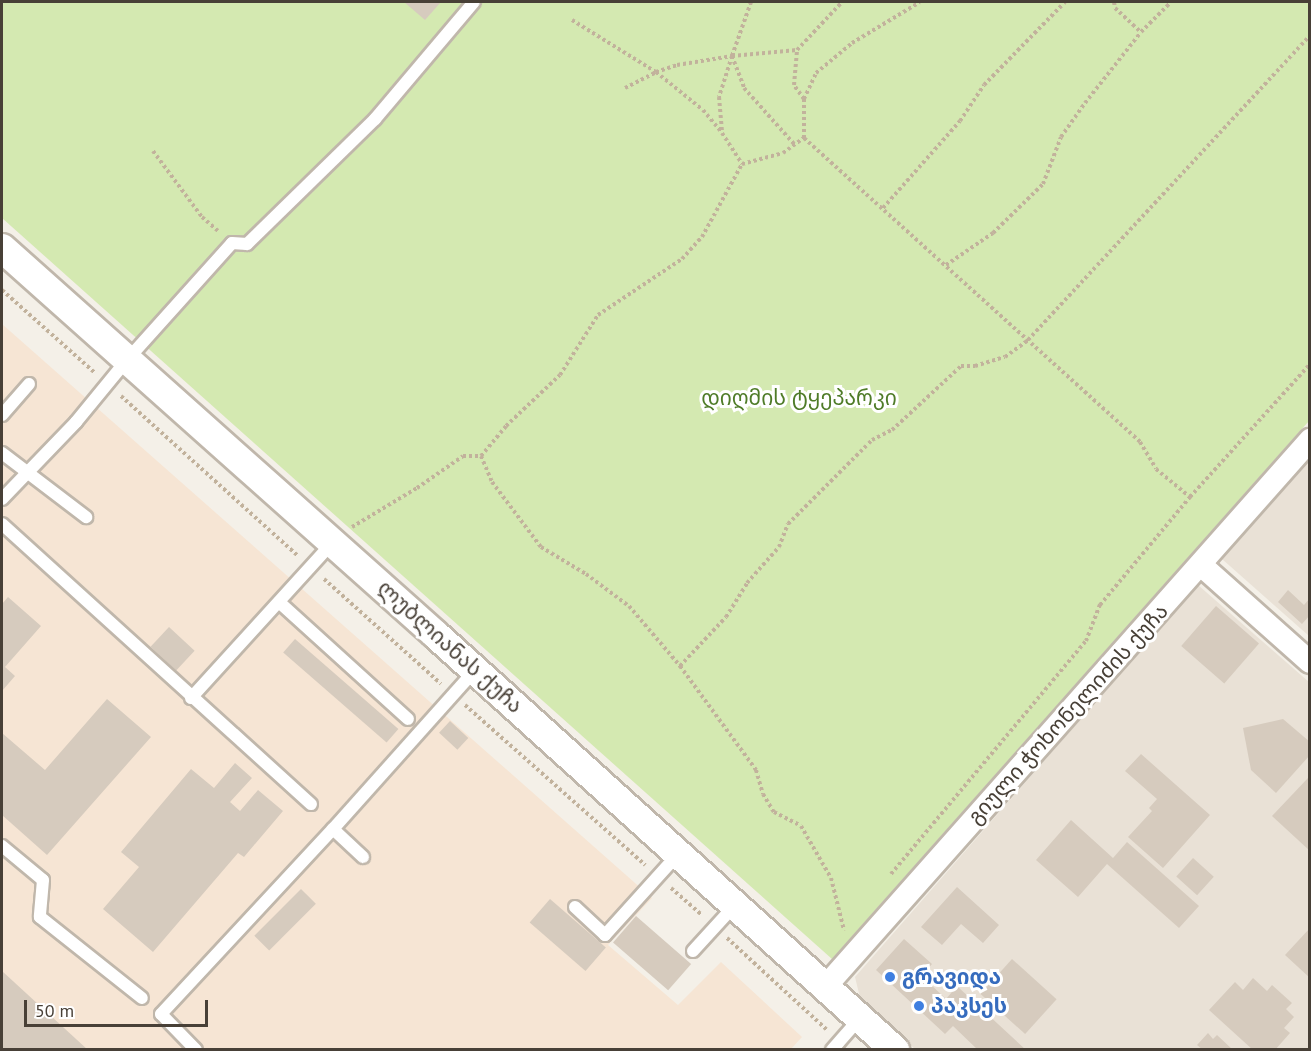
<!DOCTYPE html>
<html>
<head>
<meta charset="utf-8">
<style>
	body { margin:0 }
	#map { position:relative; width:1311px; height:1051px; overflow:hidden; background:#f4f0e8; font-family:"PT Sans","Noto Sans Georgian",sans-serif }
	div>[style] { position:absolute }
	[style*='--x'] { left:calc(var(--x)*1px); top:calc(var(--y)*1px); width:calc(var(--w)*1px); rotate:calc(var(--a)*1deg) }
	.residential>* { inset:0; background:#e9e1d6 }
	.commercial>* { inset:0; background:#f6e5d4 }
	.green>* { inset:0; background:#d4e9b1 }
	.building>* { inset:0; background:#d6cbbe; transform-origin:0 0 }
	.path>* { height:4px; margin-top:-2px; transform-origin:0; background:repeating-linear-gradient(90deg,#c2b29c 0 3px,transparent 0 6px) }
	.roads { filter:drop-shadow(2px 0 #c0b7ab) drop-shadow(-2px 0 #c0b7ab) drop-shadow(0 2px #c0b7ab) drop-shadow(0 -2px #c0b7ab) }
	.service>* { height:12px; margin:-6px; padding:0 6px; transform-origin:6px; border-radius:6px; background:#fff }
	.minor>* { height:22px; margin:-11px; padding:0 11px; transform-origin:11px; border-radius:11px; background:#fff }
	.tertiary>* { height:28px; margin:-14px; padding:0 14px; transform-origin:14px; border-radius:14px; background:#fff }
	.dots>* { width:16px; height:16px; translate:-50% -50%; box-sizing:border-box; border:3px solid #fff; border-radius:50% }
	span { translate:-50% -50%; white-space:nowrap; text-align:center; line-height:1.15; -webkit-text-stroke:6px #fff; paint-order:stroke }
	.park-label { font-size:21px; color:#4f7c28 }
	.street-label { font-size:21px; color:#484037 }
	.shop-label { font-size:21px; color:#366cbe; font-weight:700 }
	.left { translate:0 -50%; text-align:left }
	.frame { position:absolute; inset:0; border:3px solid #484037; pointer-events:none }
	.scale { position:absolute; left:24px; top:1000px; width:184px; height:27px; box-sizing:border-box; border:3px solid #484037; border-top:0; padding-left:8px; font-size:18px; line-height:21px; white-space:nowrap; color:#484037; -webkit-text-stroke:4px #fff; paint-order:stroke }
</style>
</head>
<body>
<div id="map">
	<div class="residential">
		<i style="clip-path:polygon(1309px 458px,1309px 636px,1222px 559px)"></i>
		<i style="clip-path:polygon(1198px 585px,1309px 682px,1309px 1049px,915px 1049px,861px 1002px,855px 977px)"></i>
	</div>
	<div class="commercial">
		<i style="clip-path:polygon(2px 324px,652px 898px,608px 945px,678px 1005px,721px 962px,802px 1037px,791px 1049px,2px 1049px)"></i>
	</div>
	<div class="green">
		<i style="clip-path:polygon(2px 2px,1309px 2px,1309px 421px,832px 959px,2px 218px)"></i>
	</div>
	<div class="building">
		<i style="clip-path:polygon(404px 2px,441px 2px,425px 20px)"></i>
		<i style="clip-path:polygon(1288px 590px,1304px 605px,1310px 598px,1310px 615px,1302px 624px,1278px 602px)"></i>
		<i style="clip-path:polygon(8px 597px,41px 626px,5px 667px,15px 676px,2px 691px,2px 604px)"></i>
		<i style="left:1216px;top:606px;width:57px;height:53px;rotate:41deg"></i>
		<i style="left:169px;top:627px;width:35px;height:27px;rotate:43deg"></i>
		<i style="left:295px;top:639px;width:137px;height:18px;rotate:41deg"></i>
		<i style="clip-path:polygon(107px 699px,151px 737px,47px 855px,2px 815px,2px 733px,45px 770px)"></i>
		<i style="clip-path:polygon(1283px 719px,1310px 742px,1310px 755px,1276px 793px,1251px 770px,1243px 728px)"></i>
		<i style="left:450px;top:721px;width:25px;height:16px;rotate:43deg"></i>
		<i style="clip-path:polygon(1141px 754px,1210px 815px,1163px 868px,1128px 837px,1152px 811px,1149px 808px,1157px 799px,1125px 771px)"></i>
		<i style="clip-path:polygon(235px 763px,252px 778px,230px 802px,240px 811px,258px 790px,283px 811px,244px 857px,238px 853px,153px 952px,103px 909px,139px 867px,121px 852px,191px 769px,214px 788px)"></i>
		<i style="clip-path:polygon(1308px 778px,1310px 779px,1310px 851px,1272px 816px)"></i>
		<i style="clip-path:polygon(1071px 820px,1113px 858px,1127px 842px,1199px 906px,1179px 928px,1107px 864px,1078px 897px,1036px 860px)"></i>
		<i style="left:1193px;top:858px;width:28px;height:25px;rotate:42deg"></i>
		<i style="clip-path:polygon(957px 887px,999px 925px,983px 943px,961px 924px,942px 945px,921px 927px)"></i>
		<i style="left:301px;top:889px;width:21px;height:66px;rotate:45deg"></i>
		<i style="left:550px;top:899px;width:74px;height:31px;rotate:41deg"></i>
		<i style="left:636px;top:916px;width:73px;height:35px;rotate:41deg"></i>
		<i style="clip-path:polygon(1310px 928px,1310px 978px,1285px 955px)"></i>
		<i style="clip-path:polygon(904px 939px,932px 964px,924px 973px,930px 978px,927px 981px,946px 999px,957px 986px,1026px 1050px,978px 1050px,953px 1026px,945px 1034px,876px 970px)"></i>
		<i style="left:1012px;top:959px;width:60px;height:47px;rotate:42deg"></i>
		<i style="clip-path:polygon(2px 971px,88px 1050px,2px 1050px)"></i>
		<i style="clip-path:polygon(1253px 978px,1267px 991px,1272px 985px,1292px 1003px,1286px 1009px,1294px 1017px,1284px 1028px,1290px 1033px,1275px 1050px,1253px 1050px,1209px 1010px,1235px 982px,1243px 990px)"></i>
		<i style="clip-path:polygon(1208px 1033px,1213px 1039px,1217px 1035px,1233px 1050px,1203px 1050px,1197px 1045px)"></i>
	</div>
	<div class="path">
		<i style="--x:751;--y:2;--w:57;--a:109.4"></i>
		<i style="--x:732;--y:56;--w:34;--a:69"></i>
		<i style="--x:744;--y:88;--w:75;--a:48.2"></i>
		<i style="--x:1114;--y:2;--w:6;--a:81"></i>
		<i style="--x:1115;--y:8;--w:35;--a:43"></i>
		<i style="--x:572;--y:20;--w:99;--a:31.8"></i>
		<i style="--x:656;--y:72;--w:60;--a:39"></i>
		<i style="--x:703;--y:110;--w:30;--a:50"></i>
		<i style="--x:732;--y:56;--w:43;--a:107.6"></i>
		<i style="--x:719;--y:97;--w:36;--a:85"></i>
		<i style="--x:722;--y:133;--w:37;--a:57"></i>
		<i style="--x:625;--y:88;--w:35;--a:-27"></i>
		<i style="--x:656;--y:72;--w:22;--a:-18"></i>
		<i style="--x:677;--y:65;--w:56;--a:-9.3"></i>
		<i style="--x:732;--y:56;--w:65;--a:-5.3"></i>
		<i style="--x:804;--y:99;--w:17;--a:-126"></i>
		<i style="--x:794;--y:85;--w:35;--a:-85"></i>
		<i style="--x:797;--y:50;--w:66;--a:-46.8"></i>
		<i style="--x:804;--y:138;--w:453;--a:42.1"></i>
		<i style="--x:1140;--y:442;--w:31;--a:59"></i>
		<i style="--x:1156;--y:469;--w:44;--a:39.5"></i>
		<i style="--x:153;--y:151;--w:82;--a:53.4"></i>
		<i style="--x:202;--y:217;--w:21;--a:41"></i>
		<i style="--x:883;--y:208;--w:116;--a:-48.5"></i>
		<i style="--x:960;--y:121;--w:43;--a:-56.3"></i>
		<i style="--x:984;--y:85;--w:116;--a:-45.7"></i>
		<i style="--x:946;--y:265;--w:57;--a:-34.2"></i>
		<i style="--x:993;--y:233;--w:70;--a:-44.4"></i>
		<i style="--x:1043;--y:184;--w:50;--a:-69"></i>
		<i style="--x:1061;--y:137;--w:42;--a:-54.8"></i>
		<i style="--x:1085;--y:103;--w:90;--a:-51.7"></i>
		<i style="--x:1141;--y:32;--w:42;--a:-45"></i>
		<i style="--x:2;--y:290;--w:125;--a:41.7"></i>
		<i style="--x:121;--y:396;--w:239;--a:42.1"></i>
		<i style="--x:481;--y:456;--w:39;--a:-50"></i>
		<i style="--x:506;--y:426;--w:74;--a:-43.4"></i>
		<i style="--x:560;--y:375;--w:71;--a:-57.7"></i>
		<i style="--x:598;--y:315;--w:101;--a:-33.7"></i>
		<i style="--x:682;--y:259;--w:30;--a:-48"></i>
		<i style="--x:702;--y:237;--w:83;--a:-61.3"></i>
		<i style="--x:742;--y:164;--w:42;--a:-15"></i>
		<i style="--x:783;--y:153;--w:26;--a:-36"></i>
		<i style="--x:804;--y:138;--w:39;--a:-90"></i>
		<i style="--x:804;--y:99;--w:29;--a:-65"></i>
		<i style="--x:816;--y:73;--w:47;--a:-39.8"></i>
		<i style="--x:852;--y:43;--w:79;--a:-31.1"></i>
		<i style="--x:352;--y:527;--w:76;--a:-31"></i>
		<i style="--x:417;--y:488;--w:56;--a:-34.8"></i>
		<i style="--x:463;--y:456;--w:18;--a:0"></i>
		<i style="--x:481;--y:456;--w:28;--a:67"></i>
		<i style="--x:492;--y:482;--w:81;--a:53"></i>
		<i style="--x:541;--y:547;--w:52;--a:31"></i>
		<i style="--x:586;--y:574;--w:54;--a:36.7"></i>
		<i style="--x:629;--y:606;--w:79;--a:49.6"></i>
		<i style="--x:680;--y:666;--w:129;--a:53.8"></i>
		<i style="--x:756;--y:770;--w:25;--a:74"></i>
		<i style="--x:763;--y:794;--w:21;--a:59"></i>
		<i style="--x:774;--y:812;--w:30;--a:27"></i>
		<i style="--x:801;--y:826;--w:60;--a:60"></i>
		<i style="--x:831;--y:878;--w:54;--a:76"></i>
		<i style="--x:324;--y:579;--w:157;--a:41.9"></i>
		<i style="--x:680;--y:666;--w:67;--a:-46.8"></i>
		<i style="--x:726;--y:617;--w:40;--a:-58"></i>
		<i style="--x:747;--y:583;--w:48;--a:-48.4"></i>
		<i style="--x:779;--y:547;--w:25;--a:-69"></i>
		<i style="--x:788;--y:524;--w:119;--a:-45"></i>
		<i style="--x:872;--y:440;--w:22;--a:-27"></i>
		<i style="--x:892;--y:430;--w:94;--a:-42.8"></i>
		<i style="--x:961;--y:366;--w:14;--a:0"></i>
		<i style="--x:975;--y:366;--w:31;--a:-17"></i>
		<i style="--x:1005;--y:357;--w:29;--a:-36"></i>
		<i style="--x:1028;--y:340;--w:415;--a:-47.2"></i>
		<i style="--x:465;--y:705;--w:241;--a:41.6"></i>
		<i style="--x:891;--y:874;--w:304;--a:-50.1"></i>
		<i style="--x:1086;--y:641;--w:39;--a:-69"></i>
		<i style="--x:1100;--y:605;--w:141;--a:-50.2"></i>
		<i style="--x:1190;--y:497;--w:179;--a:-47.9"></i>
		<i style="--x:671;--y:888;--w:41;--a:41.1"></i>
		<i style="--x:727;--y:938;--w:136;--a:42.6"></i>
	</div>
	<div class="roads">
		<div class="service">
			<i style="--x:2;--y:415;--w:41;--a:-48.9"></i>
			<i style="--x:2;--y:453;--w:106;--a:37.3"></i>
			<i style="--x:2;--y:499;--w:107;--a:-46.1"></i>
			<i style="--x:76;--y:422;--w:80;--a:-50.6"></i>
			<i style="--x:127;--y:360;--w:157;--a:-48.1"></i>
			<i style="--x:232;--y:243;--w:15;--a:4"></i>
			<i style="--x:247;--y:244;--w:179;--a:-44.3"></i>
			<i style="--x:375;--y:119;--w:153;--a:-49.8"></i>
			<i style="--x:2;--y:524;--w:417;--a:42.2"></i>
			<i style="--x:279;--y:602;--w:174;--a:42.2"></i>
			<i style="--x:191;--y:698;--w:211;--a:-47.7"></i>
			<i style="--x:333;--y:829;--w:41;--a:43"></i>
			<i style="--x:2;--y:846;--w:53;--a:39.7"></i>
			<i style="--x:43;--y:880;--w:37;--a:95"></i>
			<i style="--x:40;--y:917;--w:130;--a:38.5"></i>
			<i style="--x:575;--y:907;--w:41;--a:43"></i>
			<i style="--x:605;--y:935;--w:110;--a:-47.9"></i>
			<i style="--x:693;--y:951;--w:62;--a:-47.6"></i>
			<i style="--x:196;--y:1050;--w:50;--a:-134.2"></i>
			<i style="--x:161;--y:1014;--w:253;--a:-47.1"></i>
			<i style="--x:333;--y:829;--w:213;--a:-48.2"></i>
			<i style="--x:832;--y:1050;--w:43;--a:-48.8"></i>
		</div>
		<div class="minor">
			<i style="--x:1201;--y:565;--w:146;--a:41.7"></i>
			<i style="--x:826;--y:986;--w:730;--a:-48.44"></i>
		</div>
		<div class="tertiary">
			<i style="--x:2;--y:248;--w:581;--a:41.72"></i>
			<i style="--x:436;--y:635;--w:619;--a:42.12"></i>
		</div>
	</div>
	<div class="dots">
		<i style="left:890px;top:977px;background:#3f7fe0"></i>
		<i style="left:919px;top:1006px;background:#3f7fe0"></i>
	</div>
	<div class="park-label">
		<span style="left:799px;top:398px">დიღმის ტყეპარკი</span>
	</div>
	<div class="street-label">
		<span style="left:450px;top:647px;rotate:42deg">ლუბლიანას ქუჩა</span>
		<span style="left:1068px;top:714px;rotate:-48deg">გიული ჭოხონელიძის ქუჩა</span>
	</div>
	<div class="shop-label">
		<span class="left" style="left:902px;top:977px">გრავიდა</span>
		<span class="left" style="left:931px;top:1006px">პაკსეს</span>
	</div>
	<div class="frame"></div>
	<div class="scale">50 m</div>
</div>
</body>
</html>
